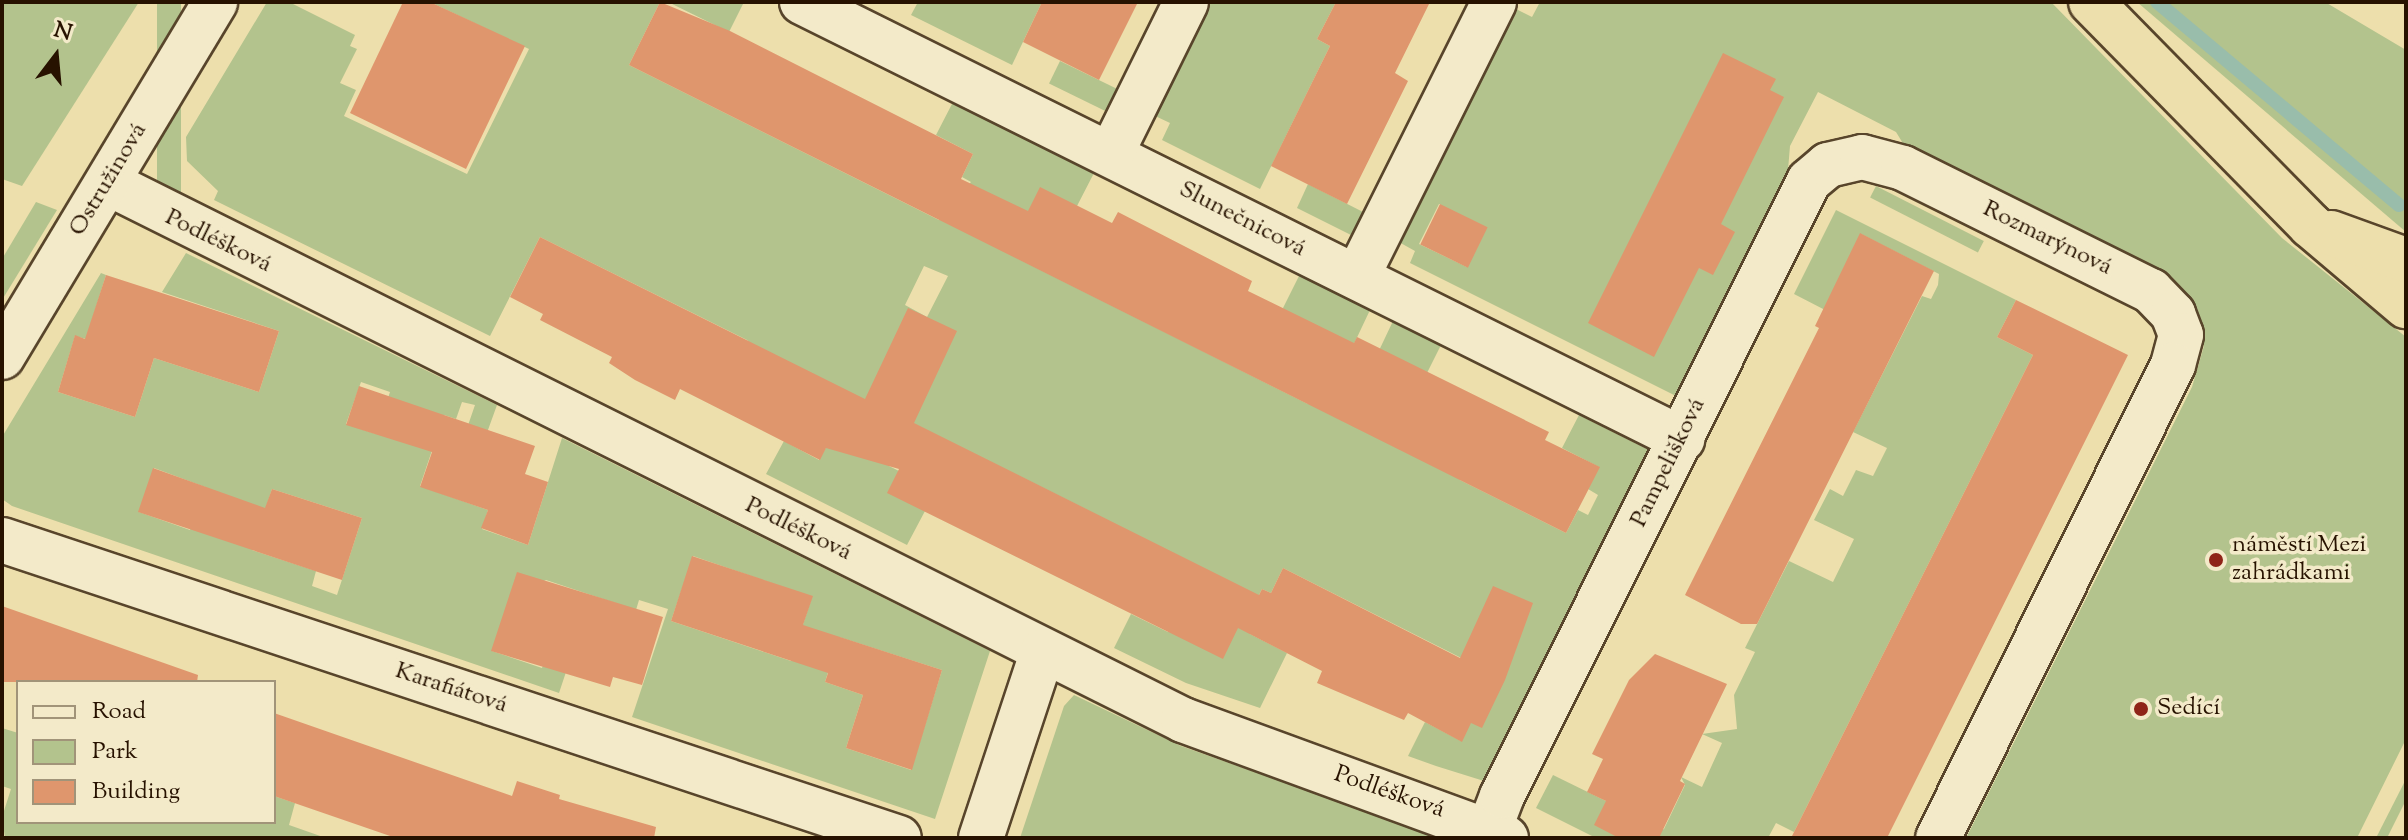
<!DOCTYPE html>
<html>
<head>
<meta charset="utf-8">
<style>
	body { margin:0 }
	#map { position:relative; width:2408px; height:840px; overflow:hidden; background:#eddfac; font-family:"Sorts Mill Goudy",serif }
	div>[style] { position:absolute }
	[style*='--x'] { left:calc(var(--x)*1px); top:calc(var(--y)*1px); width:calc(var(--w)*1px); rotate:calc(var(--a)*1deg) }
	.green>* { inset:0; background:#b3c38d; transform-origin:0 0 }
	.stream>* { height:14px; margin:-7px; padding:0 7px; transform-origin:7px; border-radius:7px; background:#99bdab }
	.building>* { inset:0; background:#df966d; transform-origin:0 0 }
	.roads { filter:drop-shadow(2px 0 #58452b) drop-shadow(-2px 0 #58452b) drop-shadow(0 2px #58452b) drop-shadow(0 -2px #58452b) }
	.minor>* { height:44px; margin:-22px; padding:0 22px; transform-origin:22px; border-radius:22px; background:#f3eac9 }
	.highway>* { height:44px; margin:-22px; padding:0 22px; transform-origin:22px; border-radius:22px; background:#eddfac }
	.dots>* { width:22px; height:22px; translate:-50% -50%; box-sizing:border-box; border:4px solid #f3eac9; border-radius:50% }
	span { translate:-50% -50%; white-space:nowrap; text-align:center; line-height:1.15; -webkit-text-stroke:7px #f3eac9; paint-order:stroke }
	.street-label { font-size:24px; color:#271200 }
	.poi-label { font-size:24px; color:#271200 }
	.left { translate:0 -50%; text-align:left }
	.frame { position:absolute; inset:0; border:4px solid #271200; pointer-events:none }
	.legend { position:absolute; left:16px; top:680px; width:260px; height:144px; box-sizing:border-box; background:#f3eac9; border:2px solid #a19479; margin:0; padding:10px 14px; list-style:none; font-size:24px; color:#271200 }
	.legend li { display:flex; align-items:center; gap:16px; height:40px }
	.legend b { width:40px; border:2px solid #a19479 }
	.north { position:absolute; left:16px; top:16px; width:80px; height:80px; -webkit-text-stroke:6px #f3eac9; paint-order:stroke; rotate:16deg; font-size:22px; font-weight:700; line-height:32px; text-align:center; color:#271200 }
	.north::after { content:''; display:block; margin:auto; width:28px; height:36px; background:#271200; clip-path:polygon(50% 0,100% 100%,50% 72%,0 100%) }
</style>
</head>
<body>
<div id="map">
	<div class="green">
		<i style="clip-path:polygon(2px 2px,139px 2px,22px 186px,2px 179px)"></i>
		<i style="left:157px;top:2px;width:24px;height:222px"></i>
		<i style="clip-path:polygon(evenodd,267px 2px,289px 2px,355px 35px,350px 46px,357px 49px,340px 83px,356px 90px,344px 116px,467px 174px,529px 49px,430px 2px,660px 2px,629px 65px,939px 220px,971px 182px,962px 177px,973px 154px,936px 135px,953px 102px,1094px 173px,1077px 206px,1147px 323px,1308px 404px,1283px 308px,1300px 274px,1370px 310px,1352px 348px,1375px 359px,1393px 321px,1441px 345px,1424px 379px,1460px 480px,1566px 533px,1578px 510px,1588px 515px,1598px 495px,1588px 489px,1599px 467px,1562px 448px,1579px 415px,1649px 450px,1484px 781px,1436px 766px,1408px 756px,1425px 722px,1461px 741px,1495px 675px,1283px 568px,1271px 593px,1262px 589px,1253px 607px,1261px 612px,1250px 634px,1287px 653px,1260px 708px,1186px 683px,1114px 648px,1131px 614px,1168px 632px,1179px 611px,921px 427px,889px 466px,899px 471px,925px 511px,907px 545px,766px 474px,784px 441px,819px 460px,830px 440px,747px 340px,540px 237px,490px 336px,214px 200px,218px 191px,187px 161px,186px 137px,267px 2px,924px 266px,948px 276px,927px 317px,905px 305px,924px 266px)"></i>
		<i style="clip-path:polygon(668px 2px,744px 2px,729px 32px)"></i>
		<i style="clip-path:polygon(918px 2px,1042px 2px,1012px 65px,911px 15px)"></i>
		<i style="clip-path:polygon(1204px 2px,1336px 2px,1317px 39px,1330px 46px,1260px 189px,1162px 140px,1170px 123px,1151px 114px)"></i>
		<i style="clip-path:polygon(evenodd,1540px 2px,2051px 2px,2282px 238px,2406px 337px,2406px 739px,2357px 838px,1966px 838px,2192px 387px,2204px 346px,2198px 315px,2174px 285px,1907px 150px,1896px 132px,1818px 92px,1790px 146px,1788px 170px,1676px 396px,1410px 263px,1415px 251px,1397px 241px,1512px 7px,1532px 17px,1540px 2px,1439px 204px,1440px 204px,1467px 267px,1419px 244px,1439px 204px)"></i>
		<i style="clip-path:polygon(2137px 2px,2325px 2px,2406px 50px,2406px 232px)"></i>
		<i style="left:1060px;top:61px;width:66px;height:25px;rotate:26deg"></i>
		<i style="clip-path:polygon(1308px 184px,1365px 213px,1361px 240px,1297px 208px)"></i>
		<i style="left:1876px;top:186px;width:121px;height:13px;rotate:27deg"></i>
		<i style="clip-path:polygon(36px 202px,57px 210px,2px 300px,2px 259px)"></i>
		<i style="clip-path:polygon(1836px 210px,2016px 300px,1997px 337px,2033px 355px,1794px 832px,1776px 823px,1768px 838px,1644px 838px,1664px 829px,1685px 785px,1681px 777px,1702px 787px,1722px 743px,1702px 734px,1737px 729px,1734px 695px,1755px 652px,1745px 648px,1789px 561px,1833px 582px,1854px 539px,1814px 520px,1830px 489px,1843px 496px,1856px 470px,1873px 476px,1887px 448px,1853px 432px,1922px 296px,1931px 299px,1938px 285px,1939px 274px,1861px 234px,1827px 311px,1794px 294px)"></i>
		<i style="clip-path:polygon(evenodd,186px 253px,497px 405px,484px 441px,465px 434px,475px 405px,462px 402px,456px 419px,444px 415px,420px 486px,488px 510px,482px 529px,528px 545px,562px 438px,990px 651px,935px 819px,632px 717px,668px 609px,639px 600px,636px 610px,546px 580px,510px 596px,492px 651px,542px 668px,548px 650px,571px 657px,559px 693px,12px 506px,2px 499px,2px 437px,101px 273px,106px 275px,86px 339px,75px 336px,58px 392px,135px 417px,154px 358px,259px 392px,279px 331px,162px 292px,186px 253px,361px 382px,390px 392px,376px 434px,346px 424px,361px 382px,186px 253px,154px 468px,205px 487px,190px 530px,139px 512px,154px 468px,186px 253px,272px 489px,362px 518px,337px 595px,312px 586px,316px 571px,252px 550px,272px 489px,186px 253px,693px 556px,812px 597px,791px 661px,671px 621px,693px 556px,186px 253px,839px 637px,942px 670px,911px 770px,846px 748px,863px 695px,825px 682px,839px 637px)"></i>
		<i style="clip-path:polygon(1074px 695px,1181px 746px,1442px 838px,1020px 838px,1064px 706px)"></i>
		<i style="clip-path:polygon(2px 728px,18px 733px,18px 822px,274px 822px,274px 796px,295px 803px,289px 825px,326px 838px,5px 838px,2px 817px,11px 789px,2px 786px)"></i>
		<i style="clip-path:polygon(1553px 775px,1606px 801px,1619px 838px,1596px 838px,1536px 808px)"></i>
		<i style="clip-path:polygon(2406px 779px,2406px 800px,2387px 838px,2376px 838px)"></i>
	</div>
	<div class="stream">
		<i style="--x:2157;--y:2;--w:316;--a:40"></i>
	</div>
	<div class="building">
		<i style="clip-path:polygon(403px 2px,430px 2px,525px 46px,466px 169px,350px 113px)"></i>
		<i style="clip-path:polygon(660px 2px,730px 31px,973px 154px,961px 179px,1028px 211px,1040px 187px,1112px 223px,1118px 212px,1252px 281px,1248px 291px,1354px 343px,1357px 337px,1549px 432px,1545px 440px,1600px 467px,1566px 533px,629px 65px)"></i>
		<i style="clip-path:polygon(1042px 2px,1138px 2px,1099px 80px,1023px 42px)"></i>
		<i style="clip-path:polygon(1336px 2px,1430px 2px,1395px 73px,1408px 81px,1347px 204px,1271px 166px,1330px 46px,1317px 39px)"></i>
		<i style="clip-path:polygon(1723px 53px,1776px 79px,1770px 90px,1784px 97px,1721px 224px,1735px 232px,1713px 275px,1699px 268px,1654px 357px,1588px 323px)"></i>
		<i style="left:1440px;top:204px;width:53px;height:45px;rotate:26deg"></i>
		<i style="clip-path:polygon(1860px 233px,1934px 271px,1757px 624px,1741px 624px,1685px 595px,1819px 328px,1815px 326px)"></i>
		<i style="clip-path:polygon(540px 237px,865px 399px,908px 308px,957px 331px,914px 423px,1259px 595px,1262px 589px,1271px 593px,1283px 568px,1460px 658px,1493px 586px,1533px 603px,1505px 680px,1482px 728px,1471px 723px,1462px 742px,1408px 713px,1404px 720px,1317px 683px,1322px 671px,1238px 628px,1223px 659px,887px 493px,899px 469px,826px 448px,820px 460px,680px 389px,675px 400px,635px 380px,609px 363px,612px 357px,540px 320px,543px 314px,510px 297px)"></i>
		<i style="clip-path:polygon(106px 275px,279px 331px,259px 392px,154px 358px,135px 417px,58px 392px,75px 335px,85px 339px)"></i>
		<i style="clip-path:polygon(2016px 300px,2128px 355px,1887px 838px,1791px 838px,2033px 355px,1997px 337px)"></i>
		<i style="clip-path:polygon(359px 386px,535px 446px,525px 474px,548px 482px,528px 545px,481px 528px,488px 510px,420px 487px,432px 452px,346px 425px)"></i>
		<i style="clip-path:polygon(153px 468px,265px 508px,272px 489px,362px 518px,342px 580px,138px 512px)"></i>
		<i style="clip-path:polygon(692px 556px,813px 596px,803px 625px,942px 670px,912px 770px,846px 748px,863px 695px,825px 682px,828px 673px,671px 621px)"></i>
		<i style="clip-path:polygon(517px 572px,663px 617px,642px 685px,613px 677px,610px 687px,491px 651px)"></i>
		<i style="clip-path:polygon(2px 606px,198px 675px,197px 682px,2px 682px)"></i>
		<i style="clip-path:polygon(1655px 654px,1727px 684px,1680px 781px,1685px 784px,1659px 838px,1619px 838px,1594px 825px,1606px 801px,1587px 792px,1603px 759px,1592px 754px,1629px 680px)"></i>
		<i style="clip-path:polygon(274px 713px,512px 796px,517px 781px,560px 795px,559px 799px,656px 827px,654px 838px,393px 837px,274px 796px)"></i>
	</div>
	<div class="roads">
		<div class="minor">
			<i style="--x:802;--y:2;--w:983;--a:26.41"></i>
			<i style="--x:1111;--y:154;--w:169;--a:-63.7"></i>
			<i style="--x:108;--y:183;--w:1202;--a:26.54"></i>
			<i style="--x:1183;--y:720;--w:344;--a:20.1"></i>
			<i style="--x:1357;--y:277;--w:307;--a:-63.5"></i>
			<i style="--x:2;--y:357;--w:414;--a:-59"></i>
			<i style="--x:2;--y:540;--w:945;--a:18.38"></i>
			<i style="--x:981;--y:838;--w:197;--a:-71.7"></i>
			<i style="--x:1486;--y:838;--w:45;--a:-69.1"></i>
			<i style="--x:1502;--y:796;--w:687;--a:-63.47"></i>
			<i style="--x:1809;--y:181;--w:25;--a:-40"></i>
			<i style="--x:1828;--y:165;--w:35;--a:-13"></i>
			<i style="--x:1862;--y:157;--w:42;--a:15"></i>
			<i style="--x:1903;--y:168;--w:277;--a:26.4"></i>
			<i style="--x:2151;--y:291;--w:32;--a:46"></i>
			<i style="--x:2173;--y:314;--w:22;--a:69"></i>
			<i style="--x:2181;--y:335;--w:31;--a:105"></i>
			<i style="--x:2173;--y:365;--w:528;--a:116.42"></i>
		</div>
		<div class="highway">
			<i style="--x:2091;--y:2;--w:313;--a:45.5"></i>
			<i style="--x:2310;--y:225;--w:126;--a:40.2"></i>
			<i style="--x:2331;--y:233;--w:80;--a:19.8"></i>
		</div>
	</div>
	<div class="dots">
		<i style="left:2216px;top:560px;background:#8f2418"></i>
		<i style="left:2141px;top:709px;background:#8f2418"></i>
	</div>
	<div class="street-label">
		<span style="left:109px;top:180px;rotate:-59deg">Ostružinová</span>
		<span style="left:1242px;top:220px;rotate:27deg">Slunečnicová</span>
		<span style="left:2047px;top:239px;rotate:26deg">Rozmarýnová</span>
		<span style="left:218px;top:242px;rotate:26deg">Podléšková</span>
		<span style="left:1669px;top:463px;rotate:-64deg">Pampelišková</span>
		<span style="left:798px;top:530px;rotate:26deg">Podléšková</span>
		<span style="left:451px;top:689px;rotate:18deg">Karafiátová</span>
		<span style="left:1389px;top:793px;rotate:19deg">Podléšková</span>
	</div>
	<div class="poi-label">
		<span class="left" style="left:2232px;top:560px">náměstí Mezi<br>zahrádkami</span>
		<span class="left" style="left:2157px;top:709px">Sedící</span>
	</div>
	<div class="frame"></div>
	<ul class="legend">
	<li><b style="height:10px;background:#f3eac9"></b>Road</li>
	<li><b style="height:22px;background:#b3c38d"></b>Park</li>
	<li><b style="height:22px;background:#df966d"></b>Building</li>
	</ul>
	<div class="north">N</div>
</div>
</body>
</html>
